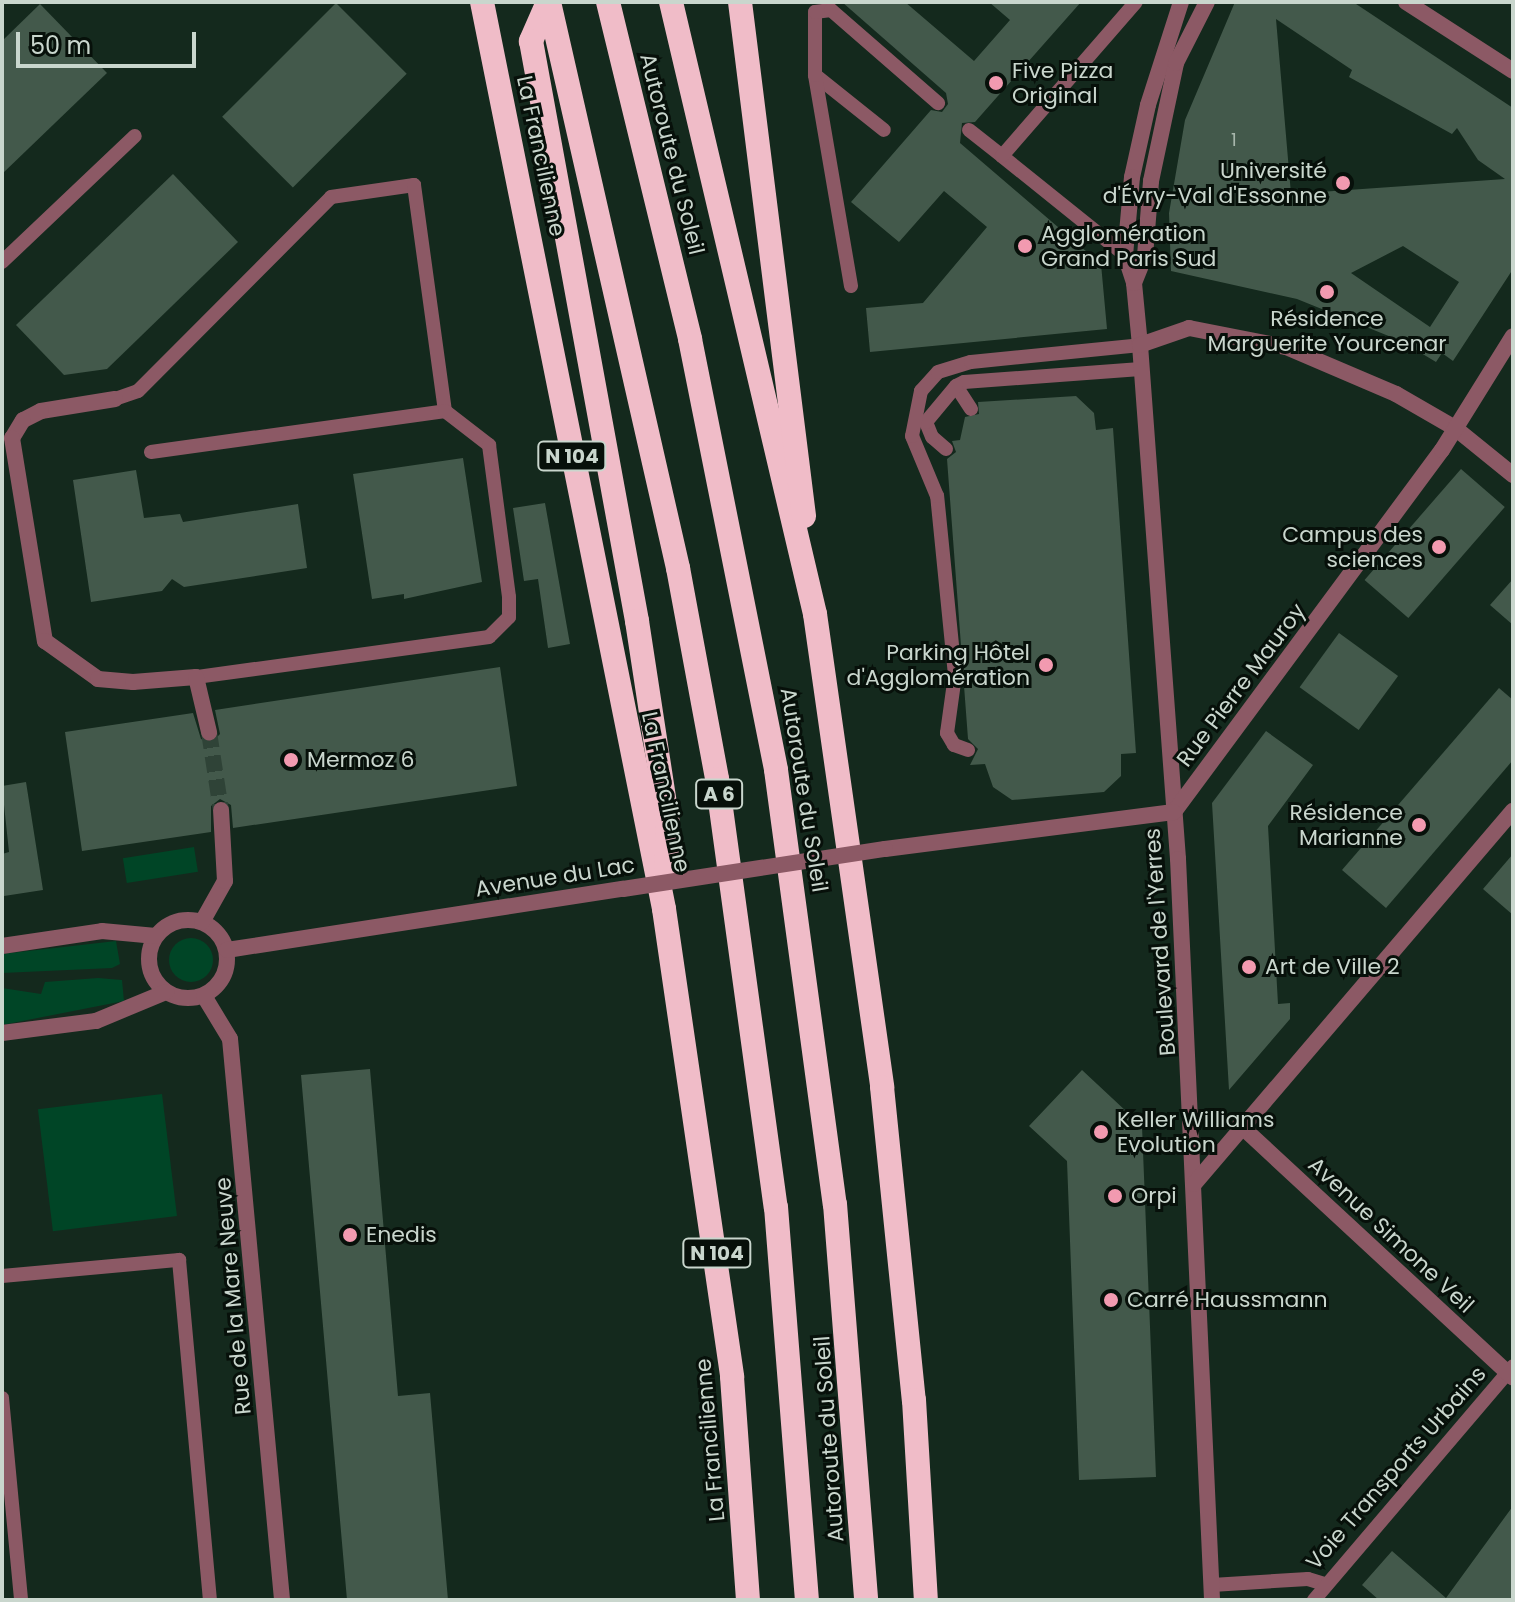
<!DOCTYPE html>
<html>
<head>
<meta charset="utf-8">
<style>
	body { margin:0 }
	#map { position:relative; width:1515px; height:1602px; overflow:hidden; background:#14291d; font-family:Poppins,sans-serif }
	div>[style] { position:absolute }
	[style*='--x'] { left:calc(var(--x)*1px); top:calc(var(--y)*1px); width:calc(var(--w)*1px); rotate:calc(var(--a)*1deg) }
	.green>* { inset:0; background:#004526; transform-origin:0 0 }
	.round { border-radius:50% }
	.building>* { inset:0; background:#43594b; transform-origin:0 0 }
	.street-tunnel>* { height:16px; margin-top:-8px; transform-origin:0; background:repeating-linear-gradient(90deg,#2f4337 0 16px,transparent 0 24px) }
	.lane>* { height:14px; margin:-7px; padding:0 7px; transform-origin:7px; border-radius:7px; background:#8c5965 }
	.street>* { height:16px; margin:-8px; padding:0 8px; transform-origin:8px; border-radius:8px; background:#8c5965 }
	.street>.ring { margin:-8px; padding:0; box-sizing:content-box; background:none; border:16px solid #8c5965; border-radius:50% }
	.highway>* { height:24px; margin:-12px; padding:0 12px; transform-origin:12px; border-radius:12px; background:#f0bcc8 }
	.street-bridge>* { height:16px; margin:-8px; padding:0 8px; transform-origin:8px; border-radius:8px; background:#8c5965 }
	.dots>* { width:22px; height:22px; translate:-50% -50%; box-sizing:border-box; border:4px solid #07100a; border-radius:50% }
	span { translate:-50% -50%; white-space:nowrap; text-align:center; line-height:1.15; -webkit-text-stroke:6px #07100a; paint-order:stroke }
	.number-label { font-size:18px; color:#a8b7ac }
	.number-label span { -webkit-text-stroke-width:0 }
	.shield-label span { padding:2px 6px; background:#07100a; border:2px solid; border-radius:6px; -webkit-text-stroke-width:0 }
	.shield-label { font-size:20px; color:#c9d6cd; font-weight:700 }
	.poi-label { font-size:22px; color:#c9d6cd }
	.left { translate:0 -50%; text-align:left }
	.right { translate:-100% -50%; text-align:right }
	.street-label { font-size:22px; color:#c9d6cd }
	.frame { position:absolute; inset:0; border:4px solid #c9d6cd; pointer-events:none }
	.scale { position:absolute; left:16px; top:32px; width:180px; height:36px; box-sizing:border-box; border:4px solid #c9d6cd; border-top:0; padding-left:10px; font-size:24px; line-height:28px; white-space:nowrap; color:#c9d6cd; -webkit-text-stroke:6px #07100a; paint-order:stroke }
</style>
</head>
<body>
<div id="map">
	<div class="green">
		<i style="left:194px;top:847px;width:25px;height:72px;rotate:81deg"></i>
		<i class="round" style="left:169px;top:938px;width:44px;height:44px"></i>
		<i style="clip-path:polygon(116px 941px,120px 964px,112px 968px,2px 973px,2px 954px)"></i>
		<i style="clip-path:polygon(98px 978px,122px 980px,124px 1001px,2px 1025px,2px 988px,41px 994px,45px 982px)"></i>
		<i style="left:162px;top:1094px;width:123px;height:125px;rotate:83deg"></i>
	</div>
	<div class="building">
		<i style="clip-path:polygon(842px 2px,905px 2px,974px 61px,1010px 20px,989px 2px,1081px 2px,975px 122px,962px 123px,960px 143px,1101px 264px,1107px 329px,870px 352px,866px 308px,923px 303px,987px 227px,944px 191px,899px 242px,851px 202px,931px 110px,942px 112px,948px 104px,946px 93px)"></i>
		<i style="clip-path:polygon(evenodd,1235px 2px,1353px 2px,1513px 108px,1513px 269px,1453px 361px,1442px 353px,1436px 362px,1401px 341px,1297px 299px,1171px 271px,1169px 213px,1185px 120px,1235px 2px,1276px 19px,1352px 70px,1349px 77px,1452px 134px,1457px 128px,1478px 160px,1505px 179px,1291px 194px,1276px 19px,1235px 2px,1403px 246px,1459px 282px,1430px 327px,1351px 273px,1403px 246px)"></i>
		<i style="left:336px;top:3px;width:100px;height:161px;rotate:45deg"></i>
		<i style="clip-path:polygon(40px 4px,107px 73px,2px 174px,2px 41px)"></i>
		<i style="clip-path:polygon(173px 174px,238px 242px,107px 369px,64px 375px,16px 325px)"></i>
		<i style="clip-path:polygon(1076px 396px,1094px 413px,1096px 430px,1113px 428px,1136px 753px,1121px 754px,1121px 776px,1104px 792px,1012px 800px,993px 787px,985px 764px,970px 765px,978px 749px,968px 739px,947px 459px,956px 452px,952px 441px,960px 440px,965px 417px,979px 414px,978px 402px)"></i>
		<i style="clip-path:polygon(463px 458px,482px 582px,404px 599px,404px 594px,372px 599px,353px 474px)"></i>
		<i style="left:1461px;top:469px;width:58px;height:147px;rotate:41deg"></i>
		<i style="clip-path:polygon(136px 470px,144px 518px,180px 514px,183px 522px,298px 504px,307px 568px,184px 587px,172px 579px,162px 591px,91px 602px,73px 480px)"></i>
		<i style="clip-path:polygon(545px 503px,570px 644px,548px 648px,538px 579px,524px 581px,513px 508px)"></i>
		<i style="clip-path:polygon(1513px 579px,1513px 625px,1490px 605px)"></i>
		<i style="left:1339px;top:633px;width:73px;height:67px;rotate:36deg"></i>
		<i style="clip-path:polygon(500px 667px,517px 786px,233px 828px,231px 805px,220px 799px,211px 806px,211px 832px,82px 851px,65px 732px,193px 713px,201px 739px,211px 743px,220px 734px,215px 710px)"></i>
		<i style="clip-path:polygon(1499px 688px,1513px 700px,1513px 760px,1386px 908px,1342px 870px)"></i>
		<i style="clip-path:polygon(1266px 731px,1313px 765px,1268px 826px,1278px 1004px,1290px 1003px,1290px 1019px,1229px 1090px,1212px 803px)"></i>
		<i style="clip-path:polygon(26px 782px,43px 890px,4px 896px,2px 854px,9px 852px,2px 786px)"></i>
		<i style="clip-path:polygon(1513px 854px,1513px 915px,1483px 889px)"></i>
		<i style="clip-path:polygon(370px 1069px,398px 1396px,430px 1393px,448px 1600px,347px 1600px,301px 1075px)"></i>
		<i style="clip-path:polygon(1082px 1070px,1142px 1126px,1156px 1477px,1079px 1480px,1067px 1161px,1029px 1126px)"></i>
		<i style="clip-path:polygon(1513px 1506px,1513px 1600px,1379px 1600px,1362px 1585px,1392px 1551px,1446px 1598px)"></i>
	</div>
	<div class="street-tunnel">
		<i style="--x:209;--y:732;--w:79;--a:81.3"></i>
	</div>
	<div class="lane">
		<i style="--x:815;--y:75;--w:88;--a:38.6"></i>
		<i style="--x:969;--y:130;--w:42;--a:38.2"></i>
		<i style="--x:1125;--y:255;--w:158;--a:-141.2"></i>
		<i style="--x:1002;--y:156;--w:204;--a:-49"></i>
		<i style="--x:2;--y:262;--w:183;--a:-43.5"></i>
		<i style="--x:851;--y:286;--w:214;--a:-99.7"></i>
		<i style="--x:815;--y:75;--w:63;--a:-90"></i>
		<i style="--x:815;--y:12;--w:16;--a:-7"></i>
		<i style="--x:831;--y:10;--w:142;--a:41"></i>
		<i style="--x:115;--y:399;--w:24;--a:-19"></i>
		<i style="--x:138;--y:391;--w:274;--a:-45.1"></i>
		<i style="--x:331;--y:197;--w:84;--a:-8.2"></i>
		<i style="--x:414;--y:185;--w:228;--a:82.2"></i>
		<i style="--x:971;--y:409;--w:27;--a:-123"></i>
		<i style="--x:956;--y:386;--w:9;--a:-27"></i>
		<i style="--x:964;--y:382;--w:177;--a:-4.2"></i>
		<i style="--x:946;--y:449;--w:18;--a:-139"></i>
		<i style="--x:932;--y:437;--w:16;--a:-112"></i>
		<i style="--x:926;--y:422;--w:47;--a:-50.2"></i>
		<i style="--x:151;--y:452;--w:297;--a:-7.9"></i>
		<i style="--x:445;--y:411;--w:56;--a:37.7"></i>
		<i style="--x:489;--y:445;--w:153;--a:82.5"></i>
		<i style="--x:509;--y:597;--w:20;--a:90"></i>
		<i style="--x:509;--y:617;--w:28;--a:135"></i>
		<i style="--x:489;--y:637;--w:296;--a:172.2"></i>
		<i style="--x:968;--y:750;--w:15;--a:-160"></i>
		<i style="--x:954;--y:745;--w:14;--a:-120"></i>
		<i style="--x:947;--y:733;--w:59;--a:-82.1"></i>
		<i style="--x:955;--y:675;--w:180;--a:-95.7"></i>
		<i style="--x:937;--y:496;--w:65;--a:-112.6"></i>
		<i style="--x:912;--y:436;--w:46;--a:-78.7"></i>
		<i style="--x:921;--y:391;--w:25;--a:-48"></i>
		<i style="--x:938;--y:372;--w:34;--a:-17"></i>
		<i style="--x:971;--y:362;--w:170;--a:-5.7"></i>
		<i style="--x:2;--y:1276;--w:178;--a:-5.2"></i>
		<i style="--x:179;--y:1260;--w:341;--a:84.8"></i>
		<i style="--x:2;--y:1398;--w:203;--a:84.6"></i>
		<i style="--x:1212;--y:1585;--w:96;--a:-3.6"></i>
		<i style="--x:1308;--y:1579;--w:17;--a:17"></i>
		<i style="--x:1314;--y:1600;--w:307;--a:-49.6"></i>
	</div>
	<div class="street">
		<i style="--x:1181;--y:2;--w:108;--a:107.8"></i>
		<i style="--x:1148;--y:105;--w:74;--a:102.5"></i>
		<i style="--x:1132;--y:177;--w:78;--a:95.1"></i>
		<i style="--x:1125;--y:255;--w:29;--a:72"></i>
		<i style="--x:1134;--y:283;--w:62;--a:84.5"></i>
		<i style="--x:1140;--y:345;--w:515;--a:85.77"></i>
		<i style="--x:1178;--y:859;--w:742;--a:87.37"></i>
		<i style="--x:1406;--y:2;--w:127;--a:32.8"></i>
		<i style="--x:1134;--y:283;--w:29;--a:-68"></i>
		<i style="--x:1145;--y:256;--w:75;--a:-85.4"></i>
		<i style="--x:1151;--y:181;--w:121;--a:-78"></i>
		<i style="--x:1176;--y:63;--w:68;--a:-63.1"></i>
		<i style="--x:1140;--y:345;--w:52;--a:-19.1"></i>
		<i style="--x:1189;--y:328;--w:99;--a:11.1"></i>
		<i style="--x:1286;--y:347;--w:120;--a:23.1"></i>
		<i style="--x:1396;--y:394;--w:68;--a:30"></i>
		<i style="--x:1455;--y:428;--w:75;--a:39"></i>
		<i style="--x:115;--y:399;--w:75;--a:170.8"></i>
		<i style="--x:41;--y:411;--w:20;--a:153"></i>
		<i style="--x:23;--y:420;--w:21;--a:121"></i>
		<i style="--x:12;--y:438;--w:206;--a:80.8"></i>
		<i style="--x:45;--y:641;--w:65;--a:35.6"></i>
		<i style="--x:98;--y:679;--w:35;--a:5"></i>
		<i style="--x:133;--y:682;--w:63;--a:-4.5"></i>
		<i style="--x:196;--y:677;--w:57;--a:76.7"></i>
		<i style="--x:1174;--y:812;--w:450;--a:-53.5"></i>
		<i style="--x:1442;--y:450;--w:134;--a:-58.1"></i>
		<i style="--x:885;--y:849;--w:291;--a:-7.3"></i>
		<i class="ring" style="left:149px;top:920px;width:62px;height:62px"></i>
		<i style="--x:202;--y:922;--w:47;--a:-60.7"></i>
		<i style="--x:225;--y:881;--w:71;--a:-93.2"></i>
		<i style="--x:2;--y:946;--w:101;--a:-8.5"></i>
		<i style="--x:102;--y:931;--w:54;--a:5.3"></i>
		<i style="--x:227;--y:950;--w:401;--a:-8.8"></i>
		<i style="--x:204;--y:996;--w:50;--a:58.8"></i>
		<i style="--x:230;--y:1039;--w:563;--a:84.7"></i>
		<i style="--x:2;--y:1033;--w:95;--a:-7.3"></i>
		<i style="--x:96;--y:1021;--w:76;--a:-22.5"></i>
		<i style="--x:1240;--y:1125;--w:372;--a:42.8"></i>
		<i style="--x:1194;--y:1184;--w:491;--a:-49.5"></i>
	</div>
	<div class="highway">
		<i style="--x:482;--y:2;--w:925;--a:78.65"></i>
		<i style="--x:664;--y:909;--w:473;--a:81.7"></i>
		<i style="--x:732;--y:1377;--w:224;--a:85.9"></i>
		<i style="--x:548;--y:2;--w:43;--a:113.6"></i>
		<i style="--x:531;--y:41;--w:590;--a:79.64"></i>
		<i style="--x:637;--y:621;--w:205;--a:81.3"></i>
		<i style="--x:668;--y:824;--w:48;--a:92.4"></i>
		<i style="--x:549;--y:2;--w:581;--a:77.16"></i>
		<i style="--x:678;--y:568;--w:215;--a:79.5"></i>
		<i style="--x:717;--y:779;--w:432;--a:82.2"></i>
		<i style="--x:776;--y:1207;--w:394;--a:85.5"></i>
		<i style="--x:608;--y:2;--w:347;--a:76.3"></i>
		<i style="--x:690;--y:339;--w:439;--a:78.7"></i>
		<i style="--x:776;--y:770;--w:438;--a:82.3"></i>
		<i style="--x:835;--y:1204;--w:397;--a:85.5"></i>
		<i style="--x:671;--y:2;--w:629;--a:76.76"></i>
		<i style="--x:815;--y:614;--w:478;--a:81.9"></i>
		<i style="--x:882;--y:1087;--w:315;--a:84.2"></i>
		<i style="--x:914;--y:1400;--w:200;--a:86.6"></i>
		<i style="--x:740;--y:2;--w:518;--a:82.9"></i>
	</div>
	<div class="street-bridge">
		<i style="--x:623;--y:889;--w:265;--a:-8.7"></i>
	</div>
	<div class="dots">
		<i style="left:996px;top:83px;background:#f29ab0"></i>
		<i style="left:1343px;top:183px;background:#f29ab0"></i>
		<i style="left:1025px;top:246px;background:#f29ab0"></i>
		<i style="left:1327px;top:292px;background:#f29ab0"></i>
		<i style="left:1439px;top:547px;background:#f29ab0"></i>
		<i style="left:1046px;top:665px;background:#f29ab0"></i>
		<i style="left:291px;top:760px;background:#f29ab0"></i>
		<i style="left:1419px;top:825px;background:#f29ab0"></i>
		<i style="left:1249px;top:967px;background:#f29ab0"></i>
		<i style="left:1101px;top:1132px;background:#f29ab0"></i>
		<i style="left:1115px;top:1196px;background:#f29ab0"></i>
		<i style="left:350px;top:1235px;background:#f29ab0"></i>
		<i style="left:1111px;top:1300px;background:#f29ab0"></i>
	</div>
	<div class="number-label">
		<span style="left:1234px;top:140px">1</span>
	</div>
	<div class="shield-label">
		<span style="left:572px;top:456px">N 104</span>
		<span style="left:719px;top:794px">A 6</span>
		<span style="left:717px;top:1253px">N 104</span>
	</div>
	<div class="poi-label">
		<span class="left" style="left:1012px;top:83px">Five Pizza<br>Original</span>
		<span class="right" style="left:1327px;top:183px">Université<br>d'Évry-Val d'Essonne</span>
		<span class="left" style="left:1041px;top:246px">Agglomération<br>Grand Paris Sud</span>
		<span style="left:1327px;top:331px">Résidence<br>Marguerite Yourcenar</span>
		<span class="right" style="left:1423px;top:547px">Campus des<br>sciences</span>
		<span class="right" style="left:1030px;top:665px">Parking Hôtel<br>d'Agglomération</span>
		<span class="left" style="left:307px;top:760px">Mermoz 6</span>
		<span class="right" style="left:1403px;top:825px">Résidence<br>Marianne</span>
		<span class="left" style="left:1265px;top:967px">Art de Ville 2</span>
		<span class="left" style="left:1117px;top:1132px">Keller Williams<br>Evolution</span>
		<span class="left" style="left:1131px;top:1196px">Orpi</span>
		<span class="left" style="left:366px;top:1235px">Enedis</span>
		<span class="left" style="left:1127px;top:1300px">Carré Haussmann</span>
	</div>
	<div class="street-label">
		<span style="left:672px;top:154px;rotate:76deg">Autoroute du Soleil</span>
		<span style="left:541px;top:156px;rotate:78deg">La Francilienne</span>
		<span style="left:1241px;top:685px;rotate:-53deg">Rue Pierre Mauroy</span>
		<span style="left:804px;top:790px;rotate:81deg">Autoroute du Soleil</span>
		<span style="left:666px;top:792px;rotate:78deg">La Francilienne</span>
		<span style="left:555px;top:877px;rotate:-9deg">Avenue du Lac</span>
		<span style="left:1160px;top:942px;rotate:-94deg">Boulevard de l'Yerres</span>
		<span style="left:1391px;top:1235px;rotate:43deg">Avenue Simone Veil</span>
		<span style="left:233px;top:1296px;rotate:-95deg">Rue de la Mare Neuve</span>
		<span style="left:829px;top:1439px;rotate:-94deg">Autoroute du Soleil</span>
		<span style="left:710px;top:1440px;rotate:-95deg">La Francilienne</span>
		<span style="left:1396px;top:1468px;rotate:-49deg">Voie Transports Urbains</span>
	</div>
	<div class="frame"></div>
	<div class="scale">50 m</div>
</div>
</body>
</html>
